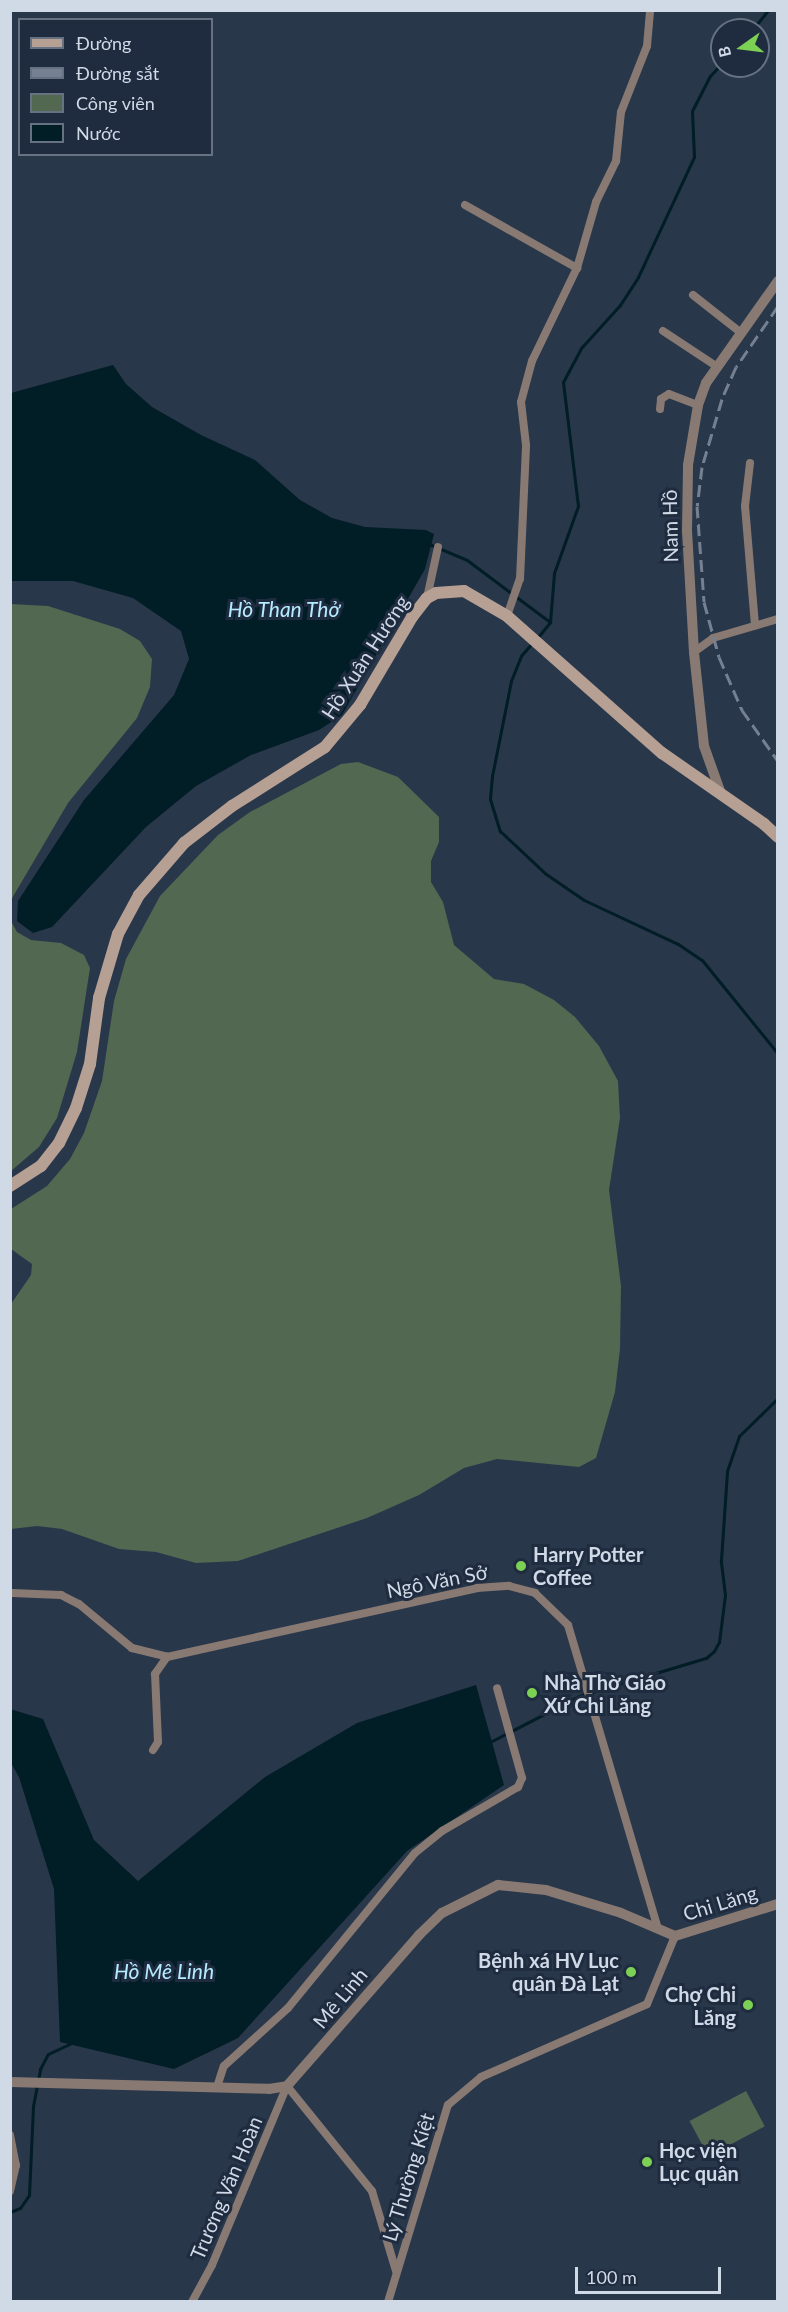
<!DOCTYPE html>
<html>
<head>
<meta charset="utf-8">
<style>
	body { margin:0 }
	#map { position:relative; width:788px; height:2312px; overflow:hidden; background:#29374b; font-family:Lato,sans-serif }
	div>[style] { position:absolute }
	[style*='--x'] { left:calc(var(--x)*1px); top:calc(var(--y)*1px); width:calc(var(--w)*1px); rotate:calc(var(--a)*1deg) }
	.green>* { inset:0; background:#526851; transform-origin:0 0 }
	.water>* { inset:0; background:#011d25 }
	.stream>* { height:3px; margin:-1.5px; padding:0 1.5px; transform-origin:1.5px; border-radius:1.5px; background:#011d25 }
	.minor>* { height:8px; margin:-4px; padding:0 4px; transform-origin:4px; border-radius:4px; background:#887a72 }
	.tertiary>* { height:10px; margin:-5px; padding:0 5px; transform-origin:5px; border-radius:5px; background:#887a72 }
	.secondary>* { height:12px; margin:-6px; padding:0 6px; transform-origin:6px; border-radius:6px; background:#b69f93 }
	.rail>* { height:3px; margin-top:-1.5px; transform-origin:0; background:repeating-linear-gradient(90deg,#758192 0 12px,transparent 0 18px) }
	.dots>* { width:16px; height:16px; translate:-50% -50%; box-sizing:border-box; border:3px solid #1f2c40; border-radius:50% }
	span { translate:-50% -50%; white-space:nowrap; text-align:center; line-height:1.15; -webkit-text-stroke:6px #1f2c40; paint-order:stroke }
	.street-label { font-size:20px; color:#d0d9e6 }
	.poi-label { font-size:20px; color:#d0d9e6; font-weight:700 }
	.left { translate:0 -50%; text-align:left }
	.right { translate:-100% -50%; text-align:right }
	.water-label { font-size:21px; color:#b5ebfe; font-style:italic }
	.frame { position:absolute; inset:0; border:12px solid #d0d9e6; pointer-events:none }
	.legend { position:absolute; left:18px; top:18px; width:195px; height:138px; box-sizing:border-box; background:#1f2c40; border:2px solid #667182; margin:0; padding:8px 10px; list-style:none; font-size:18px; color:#d0d9e6 }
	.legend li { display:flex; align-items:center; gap:12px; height:30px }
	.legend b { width:30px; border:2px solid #667182 }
	.north { position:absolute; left:710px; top:18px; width:60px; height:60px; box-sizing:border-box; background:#1f2c40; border:2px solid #667182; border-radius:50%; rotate:256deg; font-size:16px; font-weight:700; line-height:24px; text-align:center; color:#d0d9e6 }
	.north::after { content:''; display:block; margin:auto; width:21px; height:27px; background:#7cd155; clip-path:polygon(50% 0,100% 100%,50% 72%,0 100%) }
	.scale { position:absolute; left:575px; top:2267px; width:146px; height:27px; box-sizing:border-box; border:3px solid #d0d9e6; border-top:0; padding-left:8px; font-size:18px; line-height:21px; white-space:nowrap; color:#d0d9e6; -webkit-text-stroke:4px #1f2c40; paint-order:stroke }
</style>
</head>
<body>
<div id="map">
	<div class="green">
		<i style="clip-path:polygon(11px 604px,48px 606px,120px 629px,140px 641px,152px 659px,150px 687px,137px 718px,68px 803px,11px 900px)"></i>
		<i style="clip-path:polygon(358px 762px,398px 777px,439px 817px,439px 842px,431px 861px,431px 882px,443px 902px,454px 945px,494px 979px,524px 984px,554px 1000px,575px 1017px,599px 1046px,618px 1081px,620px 1118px,609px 1190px,621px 1286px,620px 1349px,615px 1392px,596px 1458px,579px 1467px,497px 1459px,464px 1468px,419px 1495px,367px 1518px,238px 1561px,196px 1563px,156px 1552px,119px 1549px,62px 1529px,37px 1526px,11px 1529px,11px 1304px,31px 1275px,32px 1264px,11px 1249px,11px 1209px,47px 1186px,70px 1159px,84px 1133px,102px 1081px,114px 1001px,126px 959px,160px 896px,218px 835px,250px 812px,341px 764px)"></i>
		<i style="clip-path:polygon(11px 921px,17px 932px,31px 940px,61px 943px,84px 955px,90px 968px,77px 1052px,57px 1118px,39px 1147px,11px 1171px)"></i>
		<i style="left:746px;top:2091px;width:40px;height:64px;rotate:62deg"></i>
	</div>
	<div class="water">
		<i style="clip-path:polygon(113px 365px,126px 384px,152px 407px,201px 435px,255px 460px,300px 500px,332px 518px,365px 527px,426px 530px,434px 534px,425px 569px,342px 715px,319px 730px,251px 755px,196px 786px,146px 827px,52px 927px,33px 933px,17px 921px,18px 901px,84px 800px,174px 695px,189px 659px,181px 631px,133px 598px,73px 581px,11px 581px,11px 393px)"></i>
		<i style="clip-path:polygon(476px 1685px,504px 1785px,407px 1851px,238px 2038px,174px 2069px,60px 2042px,54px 1889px,19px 1777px,11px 1763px,10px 1709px,43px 1719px,94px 1840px,138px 1881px,265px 1777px,357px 1723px)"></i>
	</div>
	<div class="stream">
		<i style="--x:752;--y:30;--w:26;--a:-51"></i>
		<i style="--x:429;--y:544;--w:41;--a:22.8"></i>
		<i style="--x:467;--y:560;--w:104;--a:36.8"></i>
		<i style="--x:538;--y:637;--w:19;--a:-51"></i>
		<i style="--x:550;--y:622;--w:49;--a:-85.3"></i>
		<i style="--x:554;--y:573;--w:71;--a:-70.3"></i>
		<i style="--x:578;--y:506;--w:125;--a:-96.9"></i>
		<i style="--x:563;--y:382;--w:40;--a:-62"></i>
		<i style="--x:582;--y:347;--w:57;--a:-47.9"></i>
		<i style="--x:620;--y:305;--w:33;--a:-57"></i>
		<i style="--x:638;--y:277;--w:132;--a:-65"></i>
		<i style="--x:694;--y:157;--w:46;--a:-92.5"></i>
		<i style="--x:692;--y:111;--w:39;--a:-63"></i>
		<i style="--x:710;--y:76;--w:18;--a:-47"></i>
		<i style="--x:533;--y:642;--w:18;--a:131"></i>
		<i style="--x:521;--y:656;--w:27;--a:112"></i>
		<i style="--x:511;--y:681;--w:97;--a:101.3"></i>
		<i style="--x:492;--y:776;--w:23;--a:95"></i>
		<i style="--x:490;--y:799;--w:34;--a:73"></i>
		<i style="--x:500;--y:831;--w:63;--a:43.1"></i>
		<i style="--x:546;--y:874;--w:46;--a:34.4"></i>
		<i style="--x:584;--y:900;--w:104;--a:25.1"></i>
		<i style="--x:678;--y:944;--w:29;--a:34"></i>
		<i style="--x:702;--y:960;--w:121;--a:51"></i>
		<i style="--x:490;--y:1742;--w:100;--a:-27.3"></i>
		<i style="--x:579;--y:1696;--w:133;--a:-16.7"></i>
		<i style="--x:706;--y:1658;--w:11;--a:-41"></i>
		<i style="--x:714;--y:1651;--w:10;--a:-61"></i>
		<i style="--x:719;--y:1642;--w:47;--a:-82.7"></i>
		<i style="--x:725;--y:1595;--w:35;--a:-97"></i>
		<i style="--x:721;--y:1560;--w:89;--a:-86.1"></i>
		<i style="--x:727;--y:1471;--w:37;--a:-71"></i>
		<i style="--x:739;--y:1436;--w:54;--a:-44.3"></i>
		<i style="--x:10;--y:2212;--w:11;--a:-22"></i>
		<i style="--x:20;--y:2208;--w:16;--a:-55"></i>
		<i style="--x:29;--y:2195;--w:89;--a:-87.4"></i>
		<i style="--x:33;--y:2106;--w:38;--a:-79"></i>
		<i style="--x:40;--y:2069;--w:17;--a:-62"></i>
		<i style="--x:48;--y:2054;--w:26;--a:-25"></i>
	</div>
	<div class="minor">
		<i style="--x:465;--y:205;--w:129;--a:29.4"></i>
		<i style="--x:693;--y:295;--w:60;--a:38.2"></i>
		<i style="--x:663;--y:331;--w:64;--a:33.4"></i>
		<i style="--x:660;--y:409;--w:10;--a:-84"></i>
		<i style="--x:661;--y:399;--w:9;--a:-32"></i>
		<i style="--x:669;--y:394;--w:31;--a:21"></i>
		<i style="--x:750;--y:463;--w:43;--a:96.6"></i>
		<i style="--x:745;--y:506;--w:120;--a:85.2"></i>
		<i style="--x:427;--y:598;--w:52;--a:-77.8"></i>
		<i style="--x:507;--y:616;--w:39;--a:-71"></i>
		<i style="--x:520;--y:579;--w:134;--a:-87.4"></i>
		<i style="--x:526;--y:445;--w:43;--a:-96.6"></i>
		<i style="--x:521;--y:402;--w:42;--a:-75"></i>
		<i style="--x:532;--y:361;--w:103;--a:-64.2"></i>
		<i style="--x:577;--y:268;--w:69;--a:-73.9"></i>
		<i style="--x:596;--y:202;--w:46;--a:-64"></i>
		<i style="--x:616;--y:161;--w:49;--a:-84.2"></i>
		<i style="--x:621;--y:112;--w:71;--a:-68.5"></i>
		<i style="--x:647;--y:46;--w:36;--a:-85"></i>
		<i style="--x:694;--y:652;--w:24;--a:-36"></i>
		<i style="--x:713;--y:638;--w:68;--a:-16.3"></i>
		<i style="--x:12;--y:1593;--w:49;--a:2.3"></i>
		<i style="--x:61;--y:1595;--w:20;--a:27"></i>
		<i style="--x:79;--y:1604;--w:69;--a:39.7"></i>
		<i style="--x:132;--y:1648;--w:36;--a:14"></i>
		<i style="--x:167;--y:1657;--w:318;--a:-12.5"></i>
		<i style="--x:477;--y:1588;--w:32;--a:-4"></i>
		<i style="--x:509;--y:1586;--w:27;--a:15"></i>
		<i style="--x:535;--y:1593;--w:46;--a:44.1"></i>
		<i style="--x:568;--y:1625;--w:316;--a:73.5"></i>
		<i style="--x:153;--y:1750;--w:9;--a:-58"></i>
		<i style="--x:158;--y:1742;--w:68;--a:-92.5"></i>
		<i style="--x:155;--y:1674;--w:21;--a:-55"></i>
		<i style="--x:217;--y:2087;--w:22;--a:-72"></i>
		<i style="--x:224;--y:2066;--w:86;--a:-42.2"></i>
		<i style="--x:288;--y:2008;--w:200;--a:-50.7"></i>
		<i style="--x:415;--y:1853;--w:35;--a:-39"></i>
		<i style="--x:442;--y:1831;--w:88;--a:-30.1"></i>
		<i style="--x:518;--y:1787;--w:10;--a:-66"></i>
		<i style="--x:522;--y:1778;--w:93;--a:-105.5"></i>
		<i style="--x:10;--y:2135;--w:31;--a:79"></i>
		<i style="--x:16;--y:2165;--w:27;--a:103"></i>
		<i style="--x:192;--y:2302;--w:42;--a:-61.6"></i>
		<i style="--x:212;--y:2265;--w:194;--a:-67.3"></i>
		<i style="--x:287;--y:2086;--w:135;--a:51"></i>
		<i style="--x:372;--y:2191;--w:84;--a:73.3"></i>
		<i style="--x:388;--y:2302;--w:206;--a:-73.1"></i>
		<i style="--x:448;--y:2105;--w:43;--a:-40.3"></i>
		<i style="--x:481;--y:2077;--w:181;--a:-23.7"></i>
		<i style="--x:647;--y:2004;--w:74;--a:-67.6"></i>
	</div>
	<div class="tertiary">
		<i style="--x:720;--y:791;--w:48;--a:-109.6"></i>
		<i style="--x:704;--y:746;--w:95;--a:-96.1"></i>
		<i style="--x:694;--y:652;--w:121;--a:-93.3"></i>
		<i style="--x:687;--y:531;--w:66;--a:-89.1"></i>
		<i style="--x:688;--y:465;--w:61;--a:-80.5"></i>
		<i style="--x:698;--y:405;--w:23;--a:-70"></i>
		<i style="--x:706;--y:383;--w:125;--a:-54.8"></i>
		<i style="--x:10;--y:2082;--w:259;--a:1.5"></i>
		<i style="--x:269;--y:2089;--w:18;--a:-9"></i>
		<i style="--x:287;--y:2086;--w:201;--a:-48.8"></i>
		<i style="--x:419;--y:1935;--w:32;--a:-44"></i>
		<i style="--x:442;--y:1913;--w:63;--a:-26.6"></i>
		<i style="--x:498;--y:1885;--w:48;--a:5.9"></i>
		<i style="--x:546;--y:1890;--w:78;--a:17"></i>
		<i style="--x:621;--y:1913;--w:59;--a:23.1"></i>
		<i style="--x:675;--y:1936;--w:108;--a:-17.3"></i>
	</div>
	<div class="secondary">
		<i style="--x:10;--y:1186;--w:37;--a:-33"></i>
		<i style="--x:41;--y:1166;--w:29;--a:-52"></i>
		<i style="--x:59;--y:1143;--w:39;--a:-64"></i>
		<i style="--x:76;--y:1108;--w:46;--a:-72.3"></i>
		<i style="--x:90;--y:1064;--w:67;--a:-82.2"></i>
		<i style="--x:99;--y:998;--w:67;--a:-73.5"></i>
		<i style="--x:118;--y:934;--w:44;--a:-61.7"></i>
		<i style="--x:139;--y:895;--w:69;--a:-49.1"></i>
		<i style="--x:184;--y:843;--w:61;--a:-37.6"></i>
		<i style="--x:232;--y:806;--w:110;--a:-32.4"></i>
		<i style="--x:325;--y:747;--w:55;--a:-50.2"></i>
		<i style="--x:360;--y:705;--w:102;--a:-59.4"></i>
		<i style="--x:412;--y:617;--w:24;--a:-52"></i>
		<i style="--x:427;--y:598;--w:10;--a:-29"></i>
		<i style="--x:436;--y:593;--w:28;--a:-4"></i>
		<i style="--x:464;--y:591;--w:50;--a:30.2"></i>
		<i style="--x:507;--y:616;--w:207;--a:41.5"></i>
		<i style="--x:662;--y:753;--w:124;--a:34.8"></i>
		<i style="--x:764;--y:824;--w:19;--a:43"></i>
	</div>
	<div class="rail">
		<i style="--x:778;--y:306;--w:74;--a:124.5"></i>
		<i style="--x:736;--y:367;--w:35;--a:114"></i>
		<i style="--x:722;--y:399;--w:71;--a:106.4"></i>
		<i style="--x:702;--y:467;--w:39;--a:97"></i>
		<i style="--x:697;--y:506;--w:96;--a:85.8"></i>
		<i style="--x:704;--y:602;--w:57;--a:74.7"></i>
		<i style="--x:719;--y:657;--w:58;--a:66.5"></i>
		<i style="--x:742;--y:710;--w:62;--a:54.8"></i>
	</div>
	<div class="dots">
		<i style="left:521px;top:1566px;background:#7cd155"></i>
		<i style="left:532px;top:1693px;background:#7cd155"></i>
		<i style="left:631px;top:1972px;background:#7cd155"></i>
		<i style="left:748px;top:2005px;background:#7cd155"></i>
		<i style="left:647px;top:2162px;background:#7cd155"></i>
	</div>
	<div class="street-label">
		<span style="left:670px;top:526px;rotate:-91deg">Nam Hồ</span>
		<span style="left:365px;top:657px;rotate:-57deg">Hồ Xuân Hương</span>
		<span style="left:437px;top:1581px;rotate:-11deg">Ngô Văn Sở</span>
		<span style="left:720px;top:1903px;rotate:-17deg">Chi Lăng</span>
		<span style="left:340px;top:1998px;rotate:-50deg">Mê Linh</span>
		<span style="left:408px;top:2177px;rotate:-73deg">Lý Thường Kiệt</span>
		<span style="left:226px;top:2188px;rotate:-67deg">Trương Văn Hoàn</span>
	</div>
	<div class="poi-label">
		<span class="left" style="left:533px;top:1566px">Harry Potter<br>Coffee</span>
		<span class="left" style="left:544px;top:1694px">Nhà Thờ Giáo<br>Xứ Chi Lăng</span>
		<span class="right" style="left:619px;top:1972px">Bệnh xá HV Lục<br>quân Đà Lạt</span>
		<span class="right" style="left:736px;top:2006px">Chợ Chi<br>Lăng</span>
		<span class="left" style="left:659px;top:2162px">Học viện<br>Lục quân</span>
	</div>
	<div class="water-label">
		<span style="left:284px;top:609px">Hồ Than Thở</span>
		<span style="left:164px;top:1971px">Hồ Mê Linh</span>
	</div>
	<div class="frame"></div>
	<ul class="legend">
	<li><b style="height:8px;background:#b69f93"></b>Đường</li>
	<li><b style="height:8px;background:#758192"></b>Đường sắt</li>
	<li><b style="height:16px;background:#526851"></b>Công viên</li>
	<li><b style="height:16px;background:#011d25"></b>Nước</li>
	</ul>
	<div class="north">B</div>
	<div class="scale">100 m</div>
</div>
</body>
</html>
